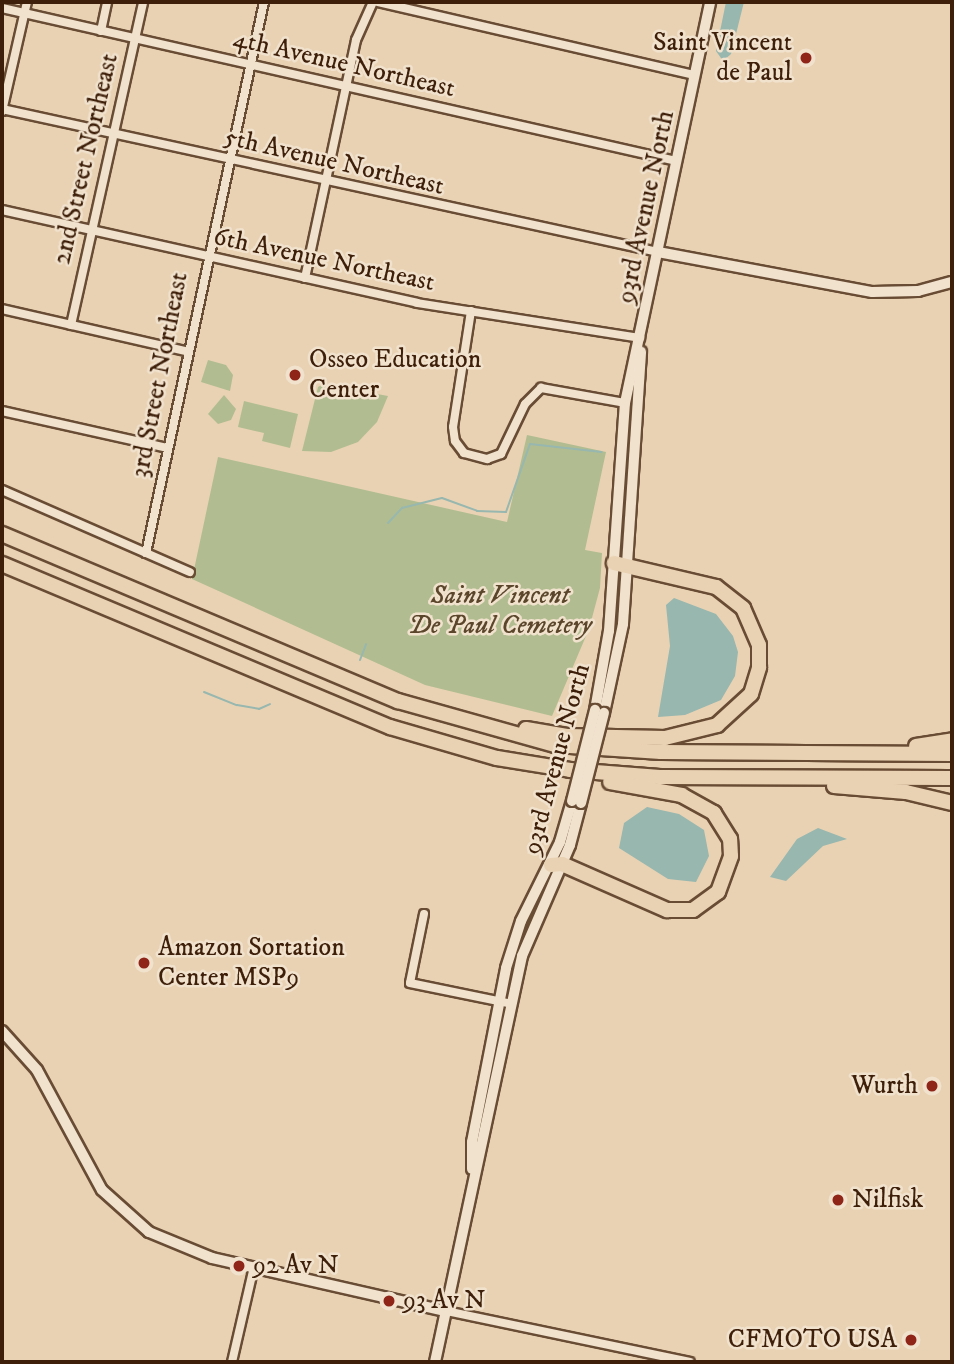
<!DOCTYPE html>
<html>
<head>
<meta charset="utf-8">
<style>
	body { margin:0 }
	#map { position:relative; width:954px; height:1364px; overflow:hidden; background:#e9d2b3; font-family:"IM FELL DW Pica",serif }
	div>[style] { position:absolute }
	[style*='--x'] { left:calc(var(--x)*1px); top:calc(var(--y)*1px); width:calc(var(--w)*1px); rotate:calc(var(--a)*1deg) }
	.green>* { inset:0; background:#b1bd90 }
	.water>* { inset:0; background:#97b7af }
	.stream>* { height:2px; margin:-1px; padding:0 1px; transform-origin:1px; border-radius:1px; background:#97b7af }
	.roads { filter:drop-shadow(2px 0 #694c34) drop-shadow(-2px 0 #694c34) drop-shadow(0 2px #694c34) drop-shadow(0 -2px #694c34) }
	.minor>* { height:8px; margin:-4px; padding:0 4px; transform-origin:4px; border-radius:4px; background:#f1e2ce }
	.tertiary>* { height:10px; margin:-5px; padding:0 5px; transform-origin:5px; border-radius:5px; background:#f1e2ce }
	.motorway>* { height:14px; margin:-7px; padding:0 7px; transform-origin:7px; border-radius:7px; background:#e9d2b3 }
	.bridges { filter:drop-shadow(2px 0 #694c34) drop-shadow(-2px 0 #694c34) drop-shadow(0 2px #694c34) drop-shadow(0 -2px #694c34) }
	.tertiary-bridge>* { height:10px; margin:-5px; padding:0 5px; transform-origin:5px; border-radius:5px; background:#f1e2ce }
	.dots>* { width:19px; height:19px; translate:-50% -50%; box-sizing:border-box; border:4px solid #f1e2ce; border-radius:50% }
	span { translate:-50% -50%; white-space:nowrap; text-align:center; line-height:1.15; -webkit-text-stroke:5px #f1e2ce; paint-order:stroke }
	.poi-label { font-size:26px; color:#3e1f09 }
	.right { translate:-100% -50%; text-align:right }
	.left { translate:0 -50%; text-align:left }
	.street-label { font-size:26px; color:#3e1f09 }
	.park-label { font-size:26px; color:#5b462b; font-style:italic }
	.frame { position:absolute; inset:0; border:4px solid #3e1f09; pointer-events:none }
</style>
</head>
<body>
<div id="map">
	<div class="green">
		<i style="clip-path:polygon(208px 360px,226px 365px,233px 375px,230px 391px,201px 382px)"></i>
		<i style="clip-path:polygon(323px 384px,388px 396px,377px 422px,358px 442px,331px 452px,302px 451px,318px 387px)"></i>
		<i style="clip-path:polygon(224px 395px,236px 409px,231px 420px,218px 424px,208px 414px)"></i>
		<i style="clip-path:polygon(244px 401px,298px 414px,290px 448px,262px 441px,264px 433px,238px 427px)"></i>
		<i style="clip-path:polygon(527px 435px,606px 452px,585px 550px,602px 553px,600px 588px,589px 629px,552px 716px,425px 685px,192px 579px,218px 457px,507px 522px)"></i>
	</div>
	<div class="water">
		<i style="clip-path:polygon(726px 2px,744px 2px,731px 54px,723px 61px,716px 51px)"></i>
		<i style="clip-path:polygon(674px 598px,716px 614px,733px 636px,738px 652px,735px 676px,721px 700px,685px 715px,658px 717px,670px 646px,666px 605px)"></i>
		<i style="clip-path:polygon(647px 807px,679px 814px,704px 830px,709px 856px,696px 882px,668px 879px,619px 848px,624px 823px)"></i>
		<i style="clip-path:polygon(818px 828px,847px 839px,823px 846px,786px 881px,770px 877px,797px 839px)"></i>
	</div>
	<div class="stream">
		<i style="--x:388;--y:523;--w:21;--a:-47"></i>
		<i style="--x:402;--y:508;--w:41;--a:-14"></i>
		<i style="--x:442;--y:498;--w:37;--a:20"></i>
		<i style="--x:477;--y:511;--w:29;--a:2"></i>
		<i style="--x:506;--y:512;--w:72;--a:-70.6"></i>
		<i style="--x:530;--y:444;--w:72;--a:6.3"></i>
		<i style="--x:360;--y:660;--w:17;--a:-69"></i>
		<i style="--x:204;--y:692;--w:35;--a:22"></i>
		<i style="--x:237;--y:705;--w:22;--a:10"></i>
		<i style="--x:259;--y:709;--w:12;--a:-24"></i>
	</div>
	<div class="roads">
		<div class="minor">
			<i style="--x:378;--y:2;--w:325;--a:13"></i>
			<i style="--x:2;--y:8;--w:691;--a:12.79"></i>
			<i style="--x:101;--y:31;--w:30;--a:-78"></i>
			<i style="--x:2;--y:109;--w:671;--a:12.3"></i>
			<i style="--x:2;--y:111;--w:112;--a:-77.1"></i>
			<i style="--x:2;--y:210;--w:425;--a:12.6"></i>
			<i style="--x:417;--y:303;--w:226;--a:8.9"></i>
			<i style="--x:305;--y:278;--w:243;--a:-77.9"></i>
			<i style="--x:356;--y:40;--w:42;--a:-65.9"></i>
			<i style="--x:2;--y:309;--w:189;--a:12.9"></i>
			<i style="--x:471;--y:311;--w:117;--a:98.8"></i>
			<i style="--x:453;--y:427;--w:14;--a:82"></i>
			<i style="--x:455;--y:441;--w:15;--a:53"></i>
			<i style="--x:464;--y:453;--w:24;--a:15"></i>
			<i style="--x:487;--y:459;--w:15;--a:-20"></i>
			<i style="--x:501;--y:454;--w:55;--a:-64.4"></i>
			<i style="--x:525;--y:404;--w:23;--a:-45"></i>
			<i style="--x:541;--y:388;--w:85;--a:10.1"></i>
			<i style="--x:71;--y:325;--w:331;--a:-77.4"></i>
			<i style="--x:2;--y:411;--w:169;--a:12.6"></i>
			<i style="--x:2;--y:490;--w:205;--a:23.6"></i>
			<i style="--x:146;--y:553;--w:563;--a:-77.91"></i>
			<i style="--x:424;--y:914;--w:70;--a:101.5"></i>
			<i style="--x:410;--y:983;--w:104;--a:11.6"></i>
			<i style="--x:446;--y:1311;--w:249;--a:11.8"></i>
			<i style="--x:232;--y:1362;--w:98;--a:-77"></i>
		</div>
		<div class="tertiary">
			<i style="--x:658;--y:252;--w:218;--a:10.6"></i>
			<i style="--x:872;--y:292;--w:46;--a:-1.2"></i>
			<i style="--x:918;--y:291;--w:35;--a:-15"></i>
			<i style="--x:595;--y:710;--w:80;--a:-80"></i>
			<i style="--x:609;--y:631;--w:229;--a:-86"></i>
			<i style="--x:625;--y:403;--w:410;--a:-78"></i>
			<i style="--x:604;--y:713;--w:91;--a:-77.9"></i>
			<i style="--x:623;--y:624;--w:273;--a:-86.2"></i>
			<i style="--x:2;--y:1031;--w:52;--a:48.1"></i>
			<i style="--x:37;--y:1070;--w:136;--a:61.6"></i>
			<i style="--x:102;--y:1190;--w:63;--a:41.8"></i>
			<i style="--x:149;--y:1232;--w:68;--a:22.4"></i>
			<i style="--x:212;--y:1258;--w:240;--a:12.8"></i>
			<i style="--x:472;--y:1169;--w:27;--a:-90"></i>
			<i style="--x:472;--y:1142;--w:177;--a:-78.9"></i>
			<i style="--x:506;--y:968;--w:49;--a:-72.3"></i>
			<i style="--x:521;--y:921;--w:88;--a:-63.7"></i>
			<i style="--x:560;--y:842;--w:43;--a:-73.7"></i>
			<i style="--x:435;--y:1362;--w:415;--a:-77.9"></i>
			<i style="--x:522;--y:956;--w:121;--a:-66.6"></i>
			<i style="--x:570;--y:845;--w:43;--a:-75.3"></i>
		</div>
		<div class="motorway">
			<i style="--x:2;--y:534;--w:430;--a:22.9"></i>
			<i style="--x:398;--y:701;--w:163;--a:15.7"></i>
			<i style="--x:555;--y:745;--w:106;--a:3.8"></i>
			<i style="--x:661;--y:752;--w:291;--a:0.4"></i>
			<i style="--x:2;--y:564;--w:421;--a:22.8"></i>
			<i style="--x:390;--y:727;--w:111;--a:16.2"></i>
			<i style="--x:497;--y:758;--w:74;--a:9.3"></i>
			<i style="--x:570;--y:770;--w:90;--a:4.4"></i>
			<i style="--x:660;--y:777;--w:292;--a:0.2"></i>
			<i style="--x:526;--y:729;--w:43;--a:9.5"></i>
			<i style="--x:568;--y:736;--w:97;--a:1.2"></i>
			<i style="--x:665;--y:738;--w:54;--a:-14"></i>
			<i style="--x:717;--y:725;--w:46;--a:-42.4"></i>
			<i style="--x:751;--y:694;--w:28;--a:-73"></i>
			<i style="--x:759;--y:667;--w:22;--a:-90"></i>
			<i style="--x:759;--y:645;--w:40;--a:-113.4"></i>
			<i style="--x:743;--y:608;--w:34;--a:-142"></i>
			<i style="--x:716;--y:587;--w:105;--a:-166.8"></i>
			<i style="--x:916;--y:746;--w:36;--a:-9"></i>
			<i style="--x:834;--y:786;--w:72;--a:4.8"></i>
			<i style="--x:906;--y:792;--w:47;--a:13.4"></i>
			<i style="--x:551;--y:865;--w:11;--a:-5"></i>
			<i style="--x:562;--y:864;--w:115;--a:23.7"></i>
			<i style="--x:667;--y:910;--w:26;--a:0"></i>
			<i style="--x:693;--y:910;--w:31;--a:-36"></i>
			<i style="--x:718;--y:892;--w:38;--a:-70"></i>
			<i style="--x:731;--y:856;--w:17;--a:-93"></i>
			<i style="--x:730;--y:839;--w:31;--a:-122"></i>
			<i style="--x:714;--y:813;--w:37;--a:-151"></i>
			<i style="--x:682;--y:795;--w:73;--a:-169.8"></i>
		</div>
	</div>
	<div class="bridges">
		<div class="tertiary-bridge">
			<i style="--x:572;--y:801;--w:94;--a:-75.8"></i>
			<i style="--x:581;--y:803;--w:93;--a:-75.7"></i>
		</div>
	</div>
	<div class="dots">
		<i style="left:806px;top:58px;background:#8f2418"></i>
		<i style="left:295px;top:375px;background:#8f2418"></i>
		<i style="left:144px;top:963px;background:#8f2418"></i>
		<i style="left:932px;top:1086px;background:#8f2418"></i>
		<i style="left:838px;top:1200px;background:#8f2418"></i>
		<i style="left:239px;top:1266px;background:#8f2418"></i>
		<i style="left:389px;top:1301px;background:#8f2418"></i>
		<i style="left:911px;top:1340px;background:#8f2418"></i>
	</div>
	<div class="poi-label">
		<span class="right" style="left:792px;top:58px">Saint Vincent<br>de Paul</span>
		<span class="left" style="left:309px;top:375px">Osseo Education<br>Center</span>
		<span class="left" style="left:158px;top:963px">Amazon Sortation<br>Center MSP9</span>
		<span class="right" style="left:918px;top:1086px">Wurth</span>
		<span class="left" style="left:852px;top:1200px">Nilfisk</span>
		<span class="left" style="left:253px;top:1266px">92 Av N</span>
		<span class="left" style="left:403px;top:1301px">93 Av N</span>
		<span class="right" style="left:897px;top:1340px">CFMOTO USA</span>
	</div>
	<div class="street-label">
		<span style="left:344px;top:64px;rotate:13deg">4th Avenue Northeast</span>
		<span style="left:86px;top:159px;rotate:-77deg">2nd Street Northeast</span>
		<span style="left:334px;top:162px;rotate:13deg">5th Avenue Northeast</span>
		<span style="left:646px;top:207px;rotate:-78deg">93rd Avenue North</span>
		<span style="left:324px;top:260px;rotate:12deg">6th Avenue Northeast</span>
		<span style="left:160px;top:375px;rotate:-79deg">3rd Street Northeast</span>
		<span style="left:557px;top:759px;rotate:-75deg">93rd Avenue North</span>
	</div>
	<div class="park-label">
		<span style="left:500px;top:611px">Saint Vincent<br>De Paul Cemetery</span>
	</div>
	<div class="frame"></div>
</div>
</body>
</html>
